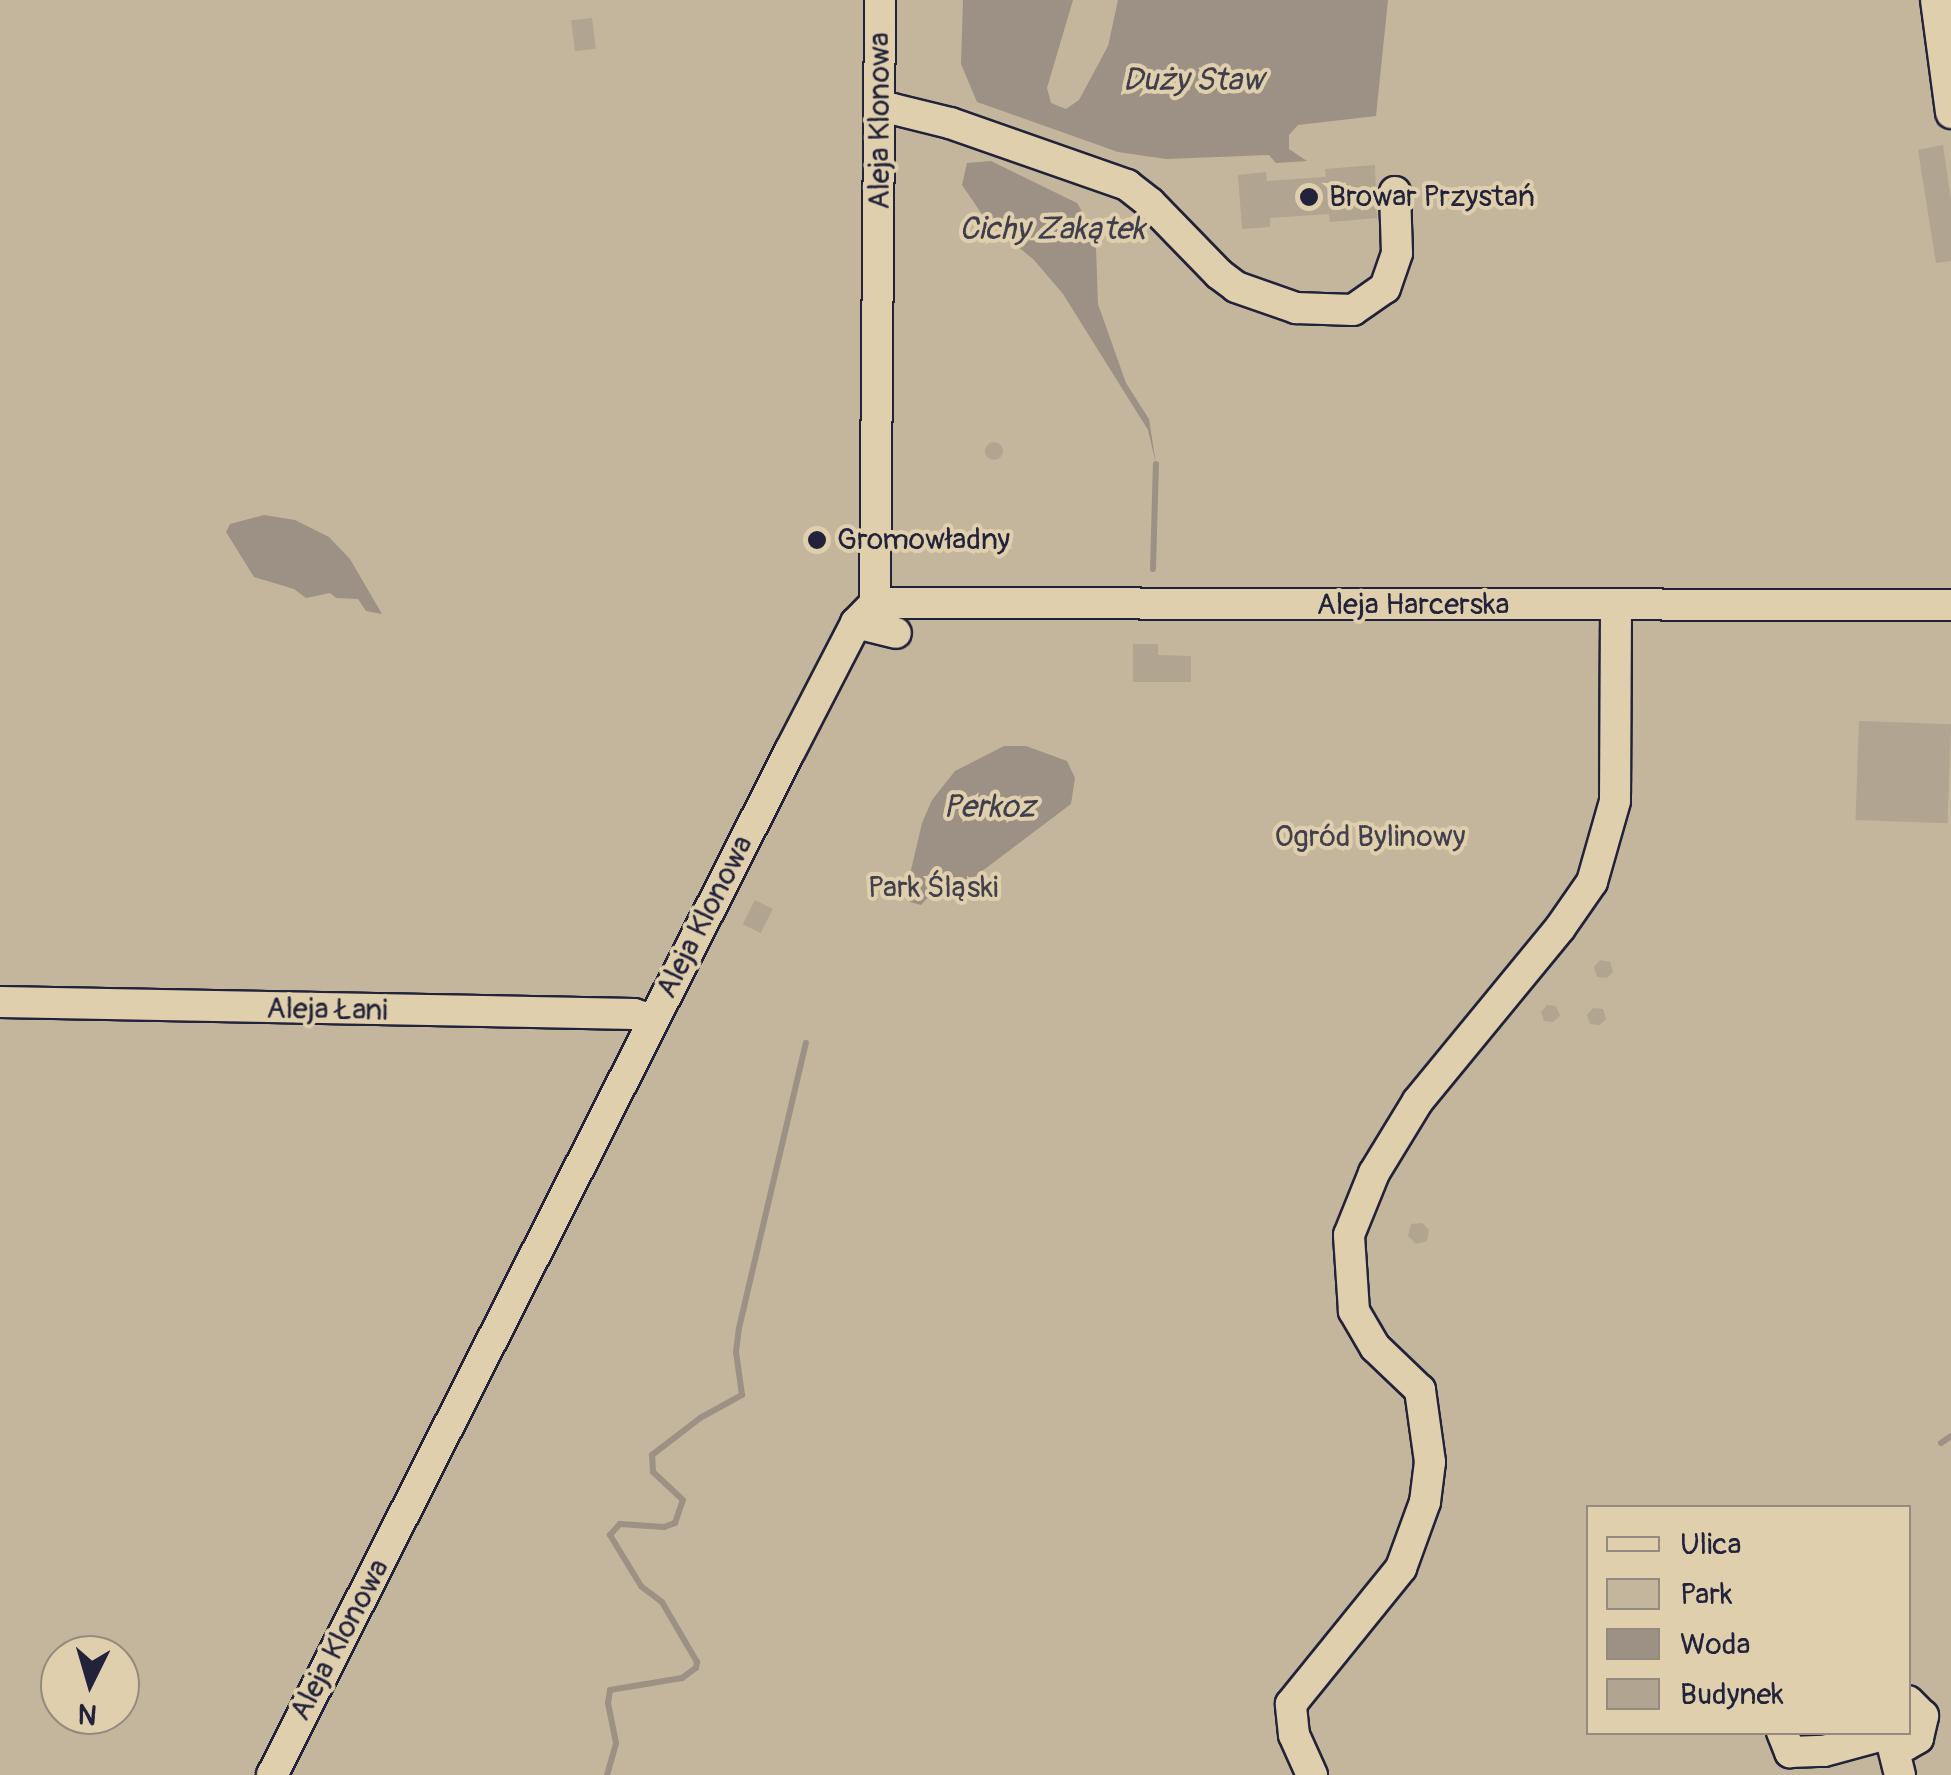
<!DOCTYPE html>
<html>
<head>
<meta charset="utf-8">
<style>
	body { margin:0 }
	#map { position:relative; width:1951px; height:1775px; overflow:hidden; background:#e0cfac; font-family:Pangolin,sans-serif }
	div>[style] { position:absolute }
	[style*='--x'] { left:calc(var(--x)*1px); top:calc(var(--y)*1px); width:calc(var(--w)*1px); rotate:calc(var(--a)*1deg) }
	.green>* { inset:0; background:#c4b69c }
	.water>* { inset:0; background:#9c9184 }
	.stream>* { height:6px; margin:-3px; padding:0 3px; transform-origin:3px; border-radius:3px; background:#9c9184 }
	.building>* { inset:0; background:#b1a490; transform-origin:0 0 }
	.round { border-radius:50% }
	.roads { filter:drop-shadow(2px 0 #22223b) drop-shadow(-2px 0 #22223b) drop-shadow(0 2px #22223b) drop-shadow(0 -2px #22223b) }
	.minor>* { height:30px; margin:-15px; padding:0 15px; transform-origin:15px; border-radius:15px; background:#e0cfac }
	.dots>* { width:28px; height:28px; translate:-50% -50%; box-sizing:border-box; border:5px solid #e0cfac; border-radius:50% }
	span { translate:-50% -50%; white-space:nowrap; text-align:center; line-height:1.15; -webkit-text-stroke:8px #e0cfac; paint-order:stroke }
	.street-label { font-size:30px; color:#22223b }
	.poi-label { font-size:30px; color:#22223b }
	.left { translate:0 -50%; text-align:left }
	.park-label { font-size:30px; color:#42404e }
	.water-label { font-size:32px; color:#403e4d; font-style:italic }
	.legend { position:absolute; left:1586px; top:1505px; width:325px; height:230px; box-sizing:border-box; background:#e0cfac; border:2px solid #948a7f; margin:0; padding:12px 18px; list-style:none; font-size:30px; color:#22223b }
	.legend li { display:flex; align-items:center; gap:20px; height:50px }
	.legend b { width:50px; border:2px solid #948a7f }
	.north { position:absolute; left:40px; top:1635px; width:100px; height:100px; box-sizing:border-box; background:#e0cfac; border:2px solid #948a7f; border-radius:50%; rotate:185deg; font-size:28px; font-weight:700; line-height:40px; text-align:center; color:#22223b }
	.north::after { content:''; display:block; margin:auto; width:35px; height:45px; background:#22223b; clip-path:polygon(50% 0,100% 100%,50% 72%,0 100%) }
</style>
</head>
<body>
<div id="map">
	<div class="green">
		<i style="clip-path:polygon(evenodd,0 0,1951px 0,1951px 1775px,0 1775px,0 0,1588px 1508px,1908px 1508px,1908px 1732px,1588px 1732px,1588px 1508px,0 0,60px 1655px,120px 1655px,120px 1715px,60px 1715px,60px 1655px)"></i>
	</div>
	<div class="water">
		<i style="clip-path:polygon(963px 0,1073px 0,1047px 88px,1051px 103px,1066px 109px,1079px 100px,1108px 46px,1118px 0,1388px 0,1376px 116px,1298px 125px,1289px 135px,1289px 149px,1307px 161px,1276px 163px,1269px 155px,1166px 159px,1118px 152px,977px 102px,961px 64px)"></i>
		<i style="clip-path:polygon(991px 161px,1077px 203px,1084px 215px,1096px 248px,1098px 304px,1126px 383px,1149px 419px,1156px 464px,1148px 430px,1063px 294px,1034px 260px,986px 220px,962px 185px,967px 163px)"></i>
		<i style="clip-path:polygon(264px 515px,295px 520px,329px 537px,350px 559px,382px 614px,366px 611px,358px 599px,336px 598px,330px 593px,306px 598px,294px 589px,254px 577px,226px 532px,230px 524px)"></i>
		<i style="clip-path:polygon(1004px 746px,1026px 746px,1067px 761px,1075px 778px,1071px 804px,965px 884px,945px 879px,921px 905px,910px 902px,907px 887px,922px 823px,932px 800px,955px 771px)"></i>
	</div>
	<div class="stream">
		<i style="--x:1153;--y:569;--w:105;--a:-88.4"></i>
		<i style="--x:1941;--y:1443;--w:12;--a:-35"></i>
		<i style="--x:607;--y:1775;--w:33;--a:-74"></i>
		<i style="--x:616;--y:1743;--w:41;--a:-101.3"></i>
		<i style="--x:608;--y:1703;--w:13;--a:-81"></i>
		<i style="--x:610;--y:1690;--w:73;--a:-9.5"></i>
		<i style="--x:682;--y:1678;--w:17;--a:-36"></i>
		<i style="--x:696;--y:1668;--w:6;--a:-81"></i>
		<i style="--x:697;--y:1662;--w:69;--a:-120.3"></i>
		<i style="--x:662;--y:1602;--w:26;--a:-143"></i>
		<i style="--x:641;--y:1586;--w:60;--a:-121.3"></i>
		<i style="--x:610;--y:1535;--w:15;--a:-48"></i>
		<i style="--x:620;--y:1524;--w:44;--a:3.9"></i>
		<i style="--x:664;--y:1527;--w:12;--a:-20"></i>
		<i style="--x:675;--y:1523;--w:24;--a:-71"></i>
		<i style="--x:683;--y:1500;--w:41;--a:-137"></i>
		<i style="--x:653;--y:1472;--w:17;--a:-93"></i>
		<i style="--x:652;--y:1455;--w:61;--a:-37.6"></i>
		<i style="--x:700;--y:1418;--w:48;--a:-28.7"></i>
		<i style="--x:742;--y:1395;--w:43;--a:-97.9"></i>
		<i style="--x:736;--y:1352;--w:24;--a:-83"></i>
		<i style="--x:739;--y:1328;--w:293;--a:-76.8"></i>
	</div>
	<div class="building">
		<i style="left:592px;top:18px;width:31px;height:21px;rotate:83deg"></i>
		<i style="clip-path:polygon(1943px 145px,1951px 201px,1951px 261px,1936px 263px,1918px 150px)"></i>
		<i style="clip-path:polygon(1375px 165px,1377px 218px,1330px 222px,1329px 214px,1270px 218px,1270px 227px,1242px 229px,1238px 175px,1266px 172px,1267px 181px,1326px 177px,1325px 169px)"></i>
		<i class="round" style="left:985px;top:442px;width:18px;height:18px"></i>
		<i style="clip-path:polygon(1133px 644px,1158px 644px,1158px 655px,1191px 656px,1191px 682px,1133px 682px)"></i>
		<i style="left:1859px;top:721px;width:92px;height:99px;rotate:2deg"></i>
		<i style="left:755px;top:900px;width:20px;height:27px;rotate:27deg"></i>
		<i style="clip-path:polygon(1600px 960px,1610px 962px,1613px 972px,1607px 978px,1597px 977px,1594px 967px)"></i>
		<i style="clip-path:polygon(1547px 1005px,1556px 1006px,1560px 1016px,1553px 1022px,1544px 1021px,1541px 1012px)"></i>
		<i style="clip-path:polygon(1593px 1008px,1603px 1009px,1606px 1019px,1600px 1025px,1590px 1024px,1587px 1015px)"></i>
		<i style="clip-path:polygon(1422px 1223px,1429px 1230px,1427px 1241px,1416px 1244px,1408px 1236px,1411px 1224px)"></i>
	</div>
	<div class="roads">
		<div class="minor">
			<i style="--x:1936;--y:0;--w:114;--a:82.4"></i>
			<i style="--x:881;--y:110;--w:12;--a:-5"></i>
			<i style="--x:893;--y:109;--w:59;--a:13.8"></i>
			<i style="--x:950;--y:123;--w:188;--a:19.3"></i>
			<i style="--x:1127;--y:185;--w:29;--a:38"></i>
			<i style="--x:1150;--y:203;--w:99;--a:45.8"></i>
			<i style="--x:1219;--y:274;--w:21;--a:37"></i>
			<i style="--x:1236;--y:287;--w:64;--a:19.3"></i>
			<i style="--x:1296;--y:308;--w:57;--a:2"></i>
			<i style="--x:1353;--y:310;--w:39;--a:-35"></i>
			<i style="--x:1385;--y:288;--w:37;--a:-71"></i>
			<i style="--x:1397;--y:253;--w:61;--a:-91.9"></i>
			<i style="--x:875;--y:603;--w:1076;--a:0.11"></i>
			<i style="--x:856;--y:623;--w:41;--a:14"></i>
			<i style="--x:0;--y:1002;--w:634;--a:1.08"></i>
			<i style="--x:634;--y:1014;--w:20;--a:18"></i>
			<i style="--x:1782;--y:1732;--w:22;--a:68"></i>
			<i style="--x:1790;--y:1752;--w:34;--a:-2"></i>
			<i style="--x:1824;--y:1751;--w:61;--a:-15.2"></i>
			<i style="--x:1882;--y:1732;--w:15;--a:48"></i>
			<i style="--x:1892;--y:1743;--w:14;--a:8"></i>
			<i style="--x:1906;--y:1745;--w:14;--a:-30"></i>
			<i style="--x:1918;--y:1738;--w:23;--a:-77"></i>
			<i style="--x:1923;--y:1716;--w:21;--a:-135"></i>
			<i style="--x:1892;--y:1743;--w:33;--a:76"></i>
			<i style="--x:272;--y:1775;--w:1148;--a:-63.17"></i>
			<i style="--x:790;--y:751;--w:144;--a:-62.7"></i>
			<i style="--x:856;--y:623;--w:28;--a:-46"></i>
			<i style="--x:875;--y:603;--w:603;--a:-89.52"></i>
			<i style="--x:1312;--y:1775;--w:44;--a:-114.2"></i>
			<i style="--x:1294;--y:1735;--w:31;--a:-96"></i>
			<i style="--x:1291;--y:1704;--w:175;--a:-51"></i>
			<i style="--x:1401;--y:1568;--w:70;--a:-70"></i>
			<i style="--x:1425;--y:1502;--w:40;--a:-82.9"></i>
			<i style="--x:1430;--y:1462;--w:73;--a:-97.9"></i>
			<i style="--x:1420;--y:1390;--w:62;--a:-136.3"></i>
			<i style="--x:1375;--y:1347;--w:42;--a:-120.3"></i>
			<i style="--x:1354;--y:1311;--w:76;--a:-93.8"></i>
			<i style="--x:1349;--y:1235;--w:67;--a:-68"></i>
			<i style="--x:1374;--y:1173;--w:84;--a:-58.6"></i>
			<i style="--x:1418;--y:1101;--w:224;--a:-50.6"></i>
			<i style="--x:1560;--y:928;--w:56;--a:-55.2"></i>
			<i style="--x:1592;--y:882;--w:84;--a:-74.1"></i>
			<i style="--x:1615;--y:801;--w:196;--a:-89.7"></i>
		</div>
	</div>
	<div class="dots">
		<i style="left:1309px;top:197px;background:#22223b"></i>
		<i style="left:817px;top:540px;background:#22223b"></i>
	</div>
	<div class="street-label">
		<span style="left:880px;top:121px;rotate:-90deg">Aleja Klonowa</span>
		<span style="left:1413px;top:605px">Aleja Harcerska</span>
		<span style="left:705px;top:917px;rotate:-63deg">Aleja Klonowa</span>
		<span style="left:327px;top:1010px;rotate:1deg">Aleja Łani</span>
		<span style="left:340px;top:1640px;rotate:-62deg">Aleja Klonowa</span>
	</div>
	<div class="poi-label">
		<span class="left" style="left:1329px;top:197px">Browar Przystań</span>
		<span class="left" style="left:837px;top:540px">Gromowładny</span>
	</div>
	<div class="park-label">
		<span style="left:1370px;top:837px">Ogród Bylinowy</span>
		<span style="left:933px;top:888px">Park Śląski</span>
	</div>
	<div class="water-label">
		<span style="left:1193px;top:80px">Duży Staw</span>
		<span style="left:1052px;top:229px">Cichy Zakątek</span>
		<span style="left:989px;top:807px">Perkoz</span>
	</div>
	<ul class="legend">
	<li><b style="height:12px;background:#e0cfac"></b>Ulica</li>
	<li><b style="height:28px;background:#c4b69c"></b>Park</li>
	<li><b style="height:28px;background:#9c9184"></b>Woda</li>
	<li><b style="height:28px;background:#b1a490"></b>Budynek</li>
	</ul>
	<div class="north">N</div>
</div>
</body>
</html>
